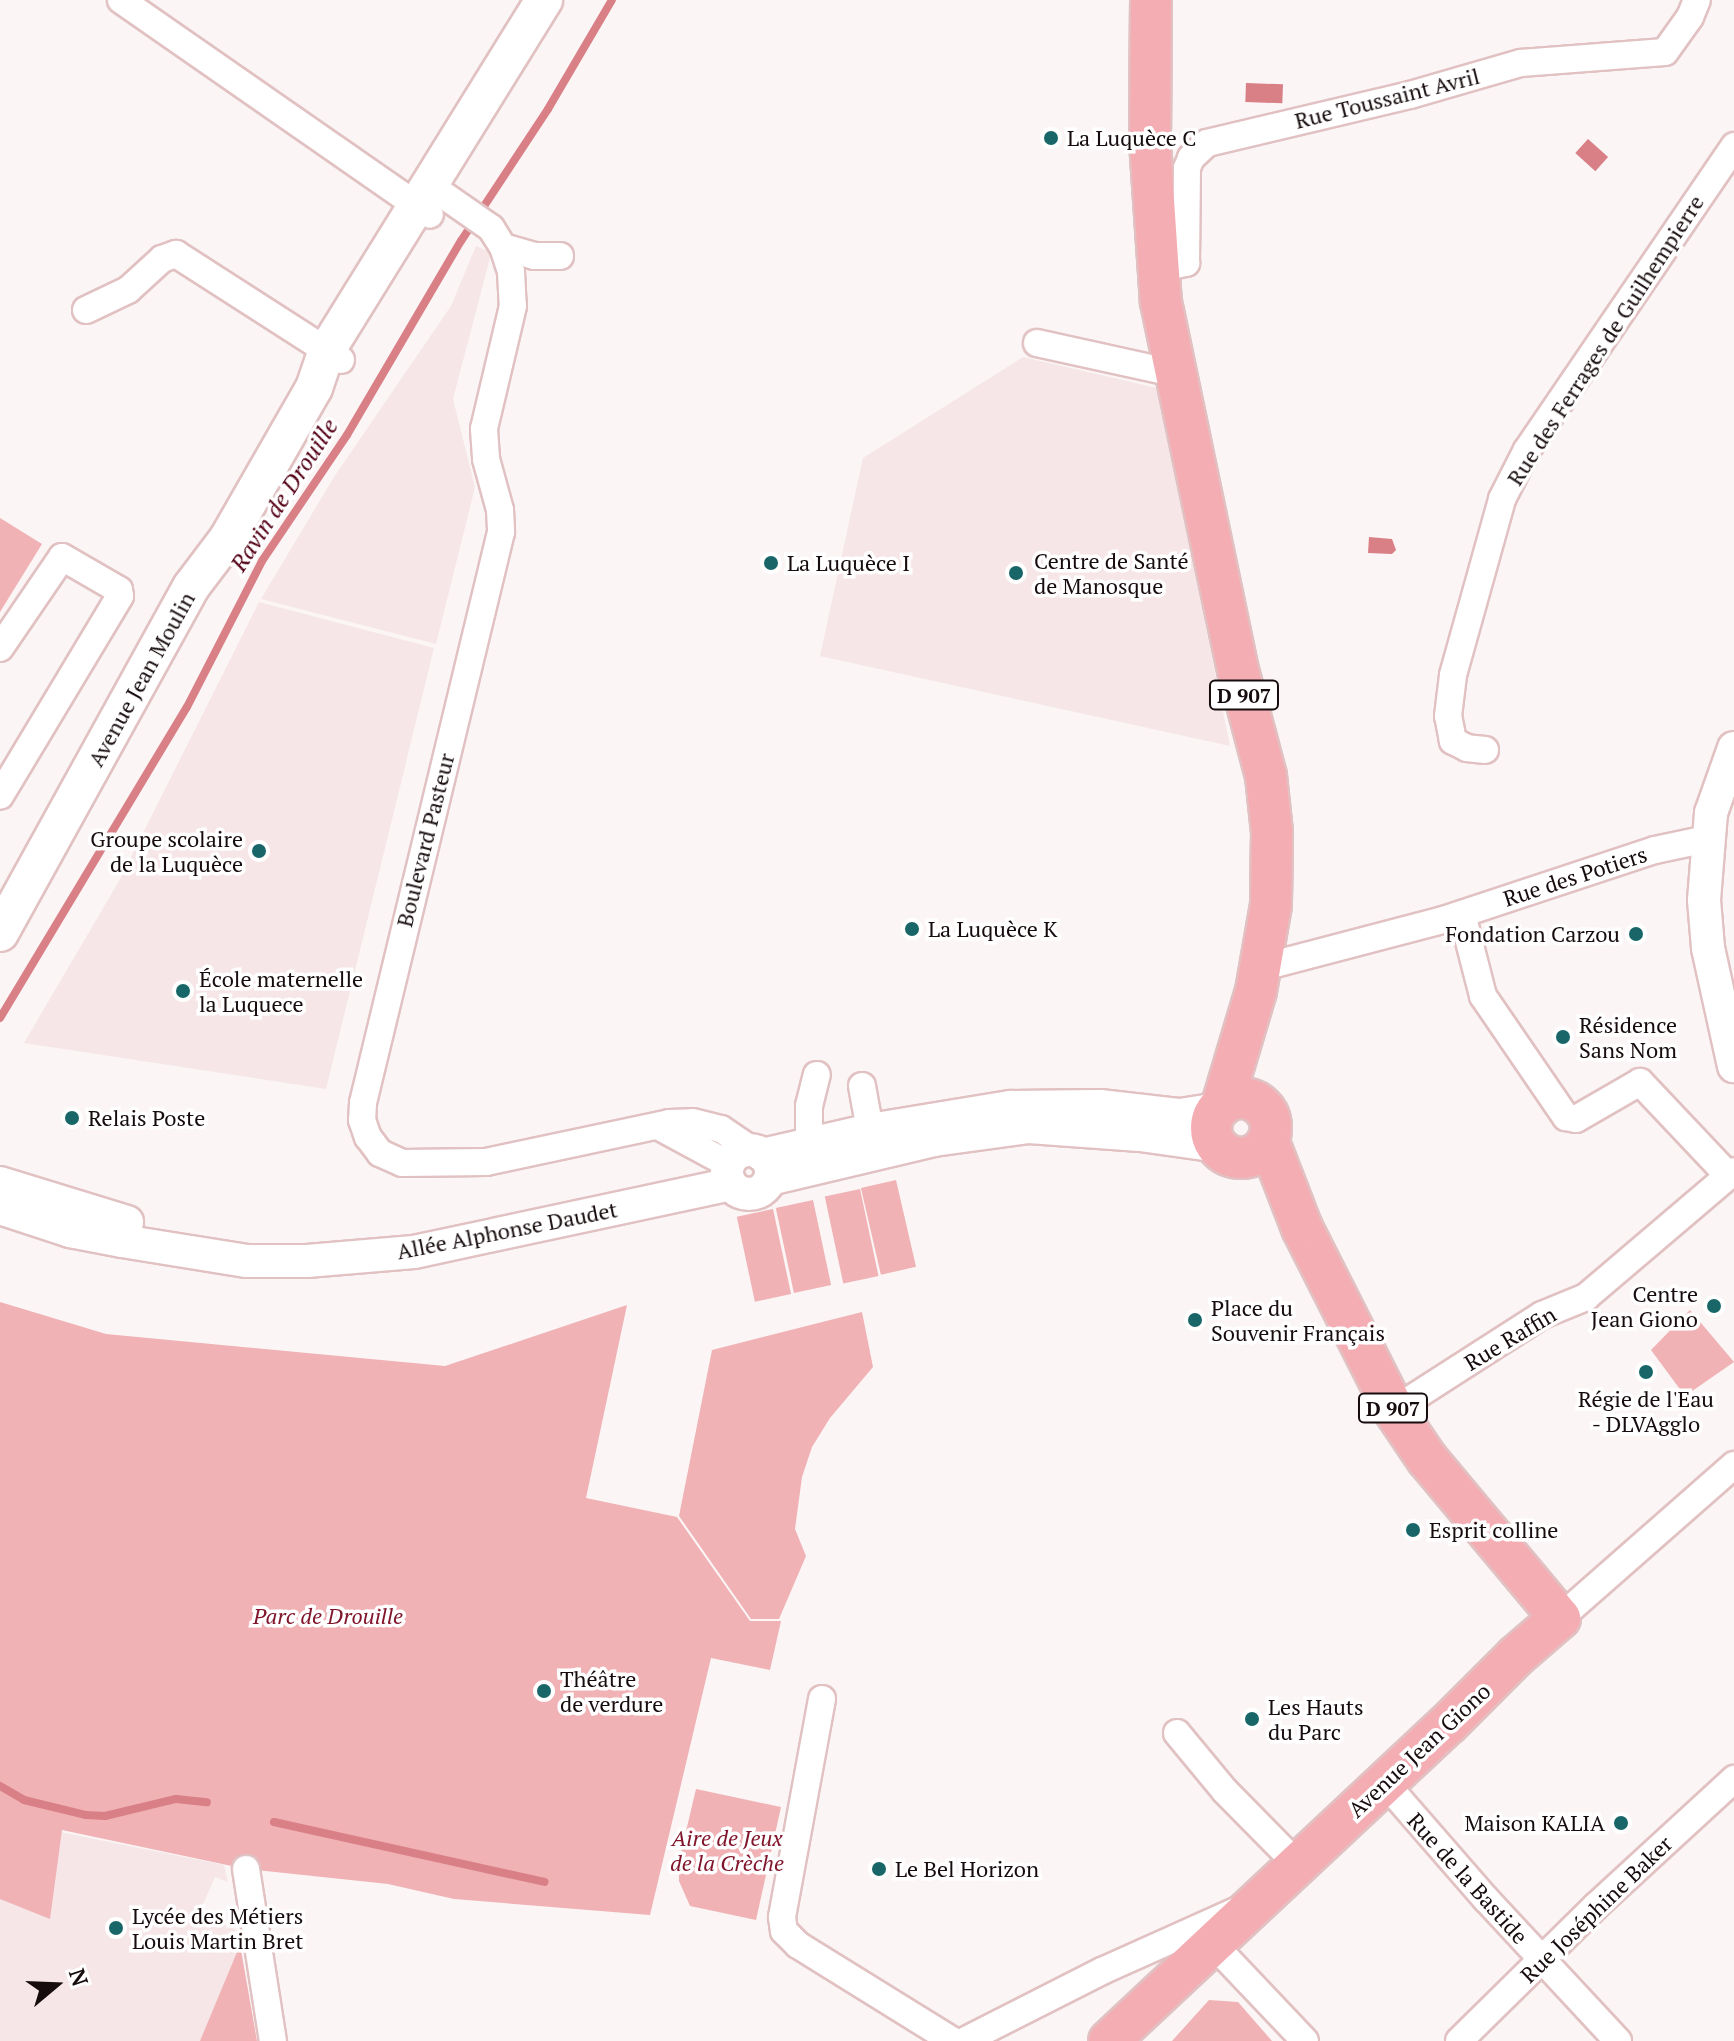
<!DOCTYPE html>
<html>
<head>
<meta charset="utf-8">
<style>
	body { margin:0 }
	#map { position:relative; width:1734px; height:2041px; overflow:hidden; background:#fbf5f5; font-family:"PT Serif",serif }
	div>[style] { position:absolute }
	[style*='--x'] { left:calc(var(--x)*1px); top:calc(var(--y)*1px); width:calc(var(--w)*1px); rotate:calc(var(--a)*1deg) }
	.built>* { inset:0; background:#f6e6e7 }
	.green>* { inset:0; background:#f0b2b5; transform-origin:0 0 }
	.water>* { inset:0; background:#d97f86; transform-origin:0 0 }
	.stream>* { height:8px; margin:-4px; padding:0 4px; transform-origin:4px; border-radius:4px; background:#d97f86 }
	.roads { filter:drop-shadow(2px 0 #e1c1c2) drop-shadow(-2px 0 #e1c1c2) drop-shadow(0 2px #e1c1c2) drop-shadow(0 -2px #e1c1c2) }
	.minor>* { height:26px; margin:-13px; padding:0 13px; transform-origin:13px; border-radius:13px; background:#fff }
	.tertiary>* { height:32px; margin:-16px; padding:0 16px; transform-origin:16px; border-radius:16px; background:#fff }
	.tertiary>.ring { margin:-16px; padding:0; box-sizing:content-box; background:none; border:32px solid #fff; border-radius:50% }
	.secondary>* { height:36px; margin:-18px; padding:0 18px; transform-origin:18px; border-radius:18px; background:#fff }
	.primary>* { height:40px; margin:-20px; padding:0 20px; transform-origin:20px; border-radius:20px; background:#f5adb4 }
	.primary>.ring { margin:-20px; padding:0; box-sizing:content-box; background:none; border:40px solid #f5adb4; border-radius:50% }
	.dots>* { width:22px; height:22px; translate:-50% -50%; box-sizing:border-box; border:4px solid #fff; border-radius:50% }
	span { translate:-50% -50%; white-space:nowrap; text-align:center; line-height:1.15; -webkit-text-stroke:7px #fff; paint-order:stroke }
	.shield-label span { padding:2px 6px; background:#fff; border:2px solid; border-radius:6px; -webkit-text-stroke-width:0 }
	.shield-label { font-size:20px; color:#170c0d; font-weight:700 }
	.street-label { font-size:22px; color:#170c0d }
	.poi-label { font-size:22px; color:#170c0d }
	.left { translate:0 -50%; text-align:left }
	.right { translate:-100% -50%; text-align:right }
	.park-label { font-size:22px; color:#80152b; font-style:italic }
	.water-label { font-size:24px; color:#530015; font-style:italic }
	.north { position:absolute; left:16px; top:1945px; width:80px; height:80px; -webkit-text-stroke:6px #fff; paint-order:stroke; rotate:71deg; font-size:22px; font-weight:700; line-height:32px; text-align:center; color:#170c0d }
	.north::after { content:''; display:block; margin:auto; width:28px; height:36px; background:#170c0d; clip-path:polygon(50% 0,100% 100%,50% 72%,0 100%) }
</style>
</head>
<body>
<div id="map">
	<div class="built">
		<i style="clip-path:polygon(476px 246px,488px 251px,490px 258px,453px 399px,475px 487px,436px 644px,261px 599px,334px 477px,451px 306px)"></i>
		<i style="clip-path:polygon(1023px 357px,1157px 388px,1230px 746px,820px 656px,863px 458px)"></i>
		<i style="clip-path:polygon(259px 602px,434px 648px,326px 1089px,24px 1043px,119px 881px)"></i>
		<i style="clip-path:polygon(0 1820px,224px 1865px,228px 1882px,215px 1877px,200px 1911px,238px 1931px,257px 2041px,0 2041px)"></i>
	</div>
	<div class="green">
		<i style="clip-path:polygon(0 518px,42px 544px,0 612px)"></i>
		<i style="left:896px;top:1180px;width:89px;height:36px;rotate:77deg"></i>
		<i style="left:860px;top:1189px;width:89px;height:36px;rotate:78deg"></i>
		<i style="left:813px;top:1200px;width:87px;height:38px;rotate:78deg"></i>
		<i style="left:773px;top:1209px;width:87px;height:37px;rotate:78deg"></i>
		<i style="clip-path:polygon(0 1302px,106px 1334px,445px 1366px,627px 1305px,586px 1498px,677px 1517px,750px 1621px,781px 1621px,770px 1670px,711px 1658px,650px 1915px,454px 1899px,388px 1884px,246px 1869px,62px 1830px,50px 1919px,0 1899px)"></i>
		<i style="clip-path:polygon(1690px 1310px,1734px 1362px,1685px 1396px,1651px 1350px)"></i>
		<i style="clip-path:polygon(862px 1312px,873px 1367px,830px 1418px,812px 1447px,802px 1477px,795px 1529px,806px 1556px,779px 1619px,751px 1619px,679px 1516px,712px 1350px)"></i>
		<i style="clip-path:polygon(696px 1789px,781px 1807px,756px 1920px,690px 1906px,679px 1881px,679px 1861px)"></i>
		<i style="clip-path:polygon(240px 1945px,257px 2041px,200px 2041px)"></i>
		<i style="clip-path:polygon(1209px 2000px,1238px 2002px,1272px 2041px,1172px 2041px)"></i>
	</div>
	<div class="water">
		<i style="left:1246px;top:83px;width:37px;height:19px;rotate:2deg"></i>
		<i style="left:1588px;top:139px;width:27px;height:19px;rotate:42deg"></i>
		<i style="clip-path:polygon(1369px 537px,1392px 539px,1396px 550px,1392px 554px,1368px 553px)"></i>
	</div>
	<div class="stream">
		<i style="--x:0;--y:1018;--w:363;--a:-59"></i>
		<i style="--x:187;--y:707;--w:164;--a:-62.8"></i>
		<i style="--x:262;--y:561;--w:152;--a:-56"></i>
		<i style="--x:347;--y:435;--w:225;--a:-59.6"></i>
		<i style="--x:461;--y:241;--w:158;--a:-56.6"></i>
		<i style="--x:548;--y:109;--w:126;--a:-59.6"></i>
		<i style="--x:0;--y:1786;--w:28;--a:30"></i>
		<i style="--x:24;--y:1800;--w:64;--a:13.6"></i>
		<i style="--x:86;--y:1815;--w:19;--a:3"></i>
		<i style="--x:105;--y:1816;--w:73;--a:-13.5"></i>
		<i style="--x:176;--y:1799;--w:31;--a:6"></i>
		<i style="--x:274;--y:1822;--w:277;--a:12.5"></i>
	</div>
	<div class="roads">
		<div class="minor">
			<i style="--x:121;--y:0;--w:376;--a:34.8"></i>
			<i style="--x:442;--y:194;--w:60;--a:34.8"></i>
			<i style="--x:491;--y:228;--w:22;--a:58"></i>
			<i style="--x:503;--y:247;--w:26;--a:72"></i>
			<i style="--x:511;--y:272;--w:34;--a:87"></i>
			<i style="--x:513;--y:306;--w:126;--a:103.3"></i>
			<i style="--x:484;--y:429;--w:30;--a:86"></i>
			<i style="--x:486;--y:459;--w:53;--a:74.6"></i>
			<i style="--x:500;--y:510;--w:22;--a:87"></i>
			<i style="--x:501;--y:532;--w:587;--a:103.59"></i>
			<i style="--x:363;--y:1103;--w:17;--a:93"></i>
			<i style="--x:362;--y:1120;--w:18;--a:71"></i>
			<i style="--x:368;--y:1137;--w:20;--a:53"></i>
			<i style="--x:380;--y:1153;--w:24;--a:24"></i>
			<i style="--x:402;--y:1163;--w:84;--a:-0.7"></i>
			<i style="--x:486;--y:1162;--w:187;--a:-12"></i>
			<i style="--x:669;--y:1123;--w:24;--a:-2"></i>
			<i style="--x:693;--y:1122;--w:29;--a:14"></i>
			<i style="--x:721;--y:1129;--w:37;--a:34"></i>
			<i style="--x:503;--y:247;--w:32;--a:16"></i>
			<i style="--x:534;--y:256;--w:26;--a:0"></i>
			<i style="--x:1157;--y:269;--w:30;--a:-12"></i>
			<i style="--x:1186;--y:263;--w:95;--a:-89.4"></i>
			<i style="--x:1187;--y:168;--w:11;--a:-68"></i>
			<i style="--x:1191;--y:158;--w:22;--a:-43"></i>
			<i style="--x:1207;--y:143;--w:209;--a:-13.3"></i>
			<i style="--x:1410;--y:95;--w:116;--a:-16.1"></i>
			<i style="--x:1521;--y:63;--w:144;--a:-4.4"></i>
			<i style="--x:1665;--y:52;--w:43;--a:-54.5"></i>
			<i style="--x:1690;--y:17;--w:18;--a:-68"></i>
			<i style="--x:86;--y:310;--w:47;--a:-25.5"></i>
			<i style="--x:128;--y:290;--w:46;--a:-42.4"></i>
			<i style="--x:162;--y:259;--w:15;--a:-20"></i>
			<i style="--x:176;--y:254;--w:196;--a:32.7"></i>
			<i style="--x:1037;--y:343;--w:140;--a:12.4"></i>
			<i style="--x:0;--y:648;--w:110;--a:-55.7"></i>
			<i style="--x:62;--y:557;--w:66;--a:30.1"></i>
			<i style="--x:119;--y:590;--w:6;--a:81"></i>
			<i style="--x:120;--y:596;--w:233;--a:121"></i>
			<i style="--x:1485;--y:750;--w:18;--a:-174"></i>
			<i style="--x:1467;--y:748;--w:16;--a:-153"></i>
			<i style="--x:1453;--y:741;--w:25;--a:-101"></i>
			<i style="--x:1448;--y:716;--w:41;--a:-83"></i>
			<i style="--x:1453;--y:675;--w:183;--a:-74.4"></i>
			<i style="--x:1502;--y:499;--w:55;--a:-63"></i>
			<i style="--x:1527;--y:450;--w:368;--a:-55.7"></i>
			<i style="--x:1462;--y:914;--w:85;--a:75.6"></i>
			<i style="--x:1483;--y:996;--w:147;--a:55.6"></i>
			<i style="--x:1566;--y:1117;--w:10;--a:11"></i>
			<i style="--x:1576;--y:1119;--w:74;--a:-30"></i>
			<i style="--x:1640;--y:1082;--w:127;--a:46.6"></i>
			<i style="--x:1260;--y:968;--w:189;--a:-14.7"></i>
			<i style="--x:1443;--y:920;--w:223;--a:-18.3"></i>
			<i style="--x:1655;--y:850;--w:53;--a:-11.9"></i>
			<i style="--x:862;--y:1086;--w:45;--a:79.7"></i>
			<i style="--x:658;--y:1126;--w:80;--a:28.5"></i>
			<i style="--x:809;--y:1143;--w:37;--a:-90"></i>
			<i style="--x:809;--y:1106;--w:32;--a:-76"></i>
			<i style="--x:1394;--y:1410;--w:176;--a:-32.7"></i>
			<i style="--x:1542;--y:1315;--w:48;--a:-22.2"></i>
			<i style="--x:1586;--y:1297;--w:194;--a:-40.4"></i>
			<i style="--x:1560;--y:1618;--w:232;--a:-41.3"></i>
			<i style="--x:822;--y:1699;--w:222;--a:100.4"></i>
			<i style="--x:782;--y:1917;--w:14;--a:82"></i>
			<i style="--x:784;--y:1931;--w:20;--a:45"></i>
			<i style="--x:798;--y:1945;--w:182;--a:31.8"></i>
			<i style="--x:1177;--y:1733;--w:75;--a:50.4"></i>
			<i style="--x:1225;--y:1791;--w:103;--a:45.4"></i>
			<i style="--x:1385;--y:1783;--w:154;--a:49"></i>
			<i style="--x:1486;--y:1899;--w:194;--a:47.1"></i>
			<i style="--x:246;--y:1869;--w:174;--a:81.1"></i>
			<i style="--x:1212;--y:1943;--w:135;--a:46.5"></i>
			<i style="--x:964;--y:2041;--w:155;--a:-26.9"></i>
			<i style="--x:1102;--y:1971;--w:147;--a:-24.1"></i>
			<i style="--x:1459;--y:2041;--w:192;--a:-44.6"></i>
			<i style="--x:1596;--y:1906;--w:188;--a:-42.6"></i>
		</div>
		<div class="tertiary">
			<i style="--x:1734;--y:748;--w:69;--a:109.5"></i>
			<i style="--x:1711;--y:813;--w:87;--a:94.6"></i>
			<i style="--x:1704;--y:900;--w:48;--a:85.2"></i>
			<i style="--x:1708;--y:948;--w:121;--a:77.6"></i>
			<i class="ring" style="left:727px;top:1150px;width:12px;height:12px"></i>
			<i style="--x:762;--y:1155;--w:111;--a:-13"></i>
			<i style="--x:870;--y:1130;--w:143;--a:-9.3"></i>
			<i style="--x:1011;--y:1107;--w:89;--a:-0.6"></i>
			<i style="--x:1100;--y:1106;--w:81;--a:6.4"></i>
			<i style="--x:1180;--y:1115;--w:37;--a:-9"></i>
			<i style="--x:770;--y:1179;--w:169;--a:-13.4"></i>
			<i style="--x:934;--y:1140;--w:96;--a:-7.8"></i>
			<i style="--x:1029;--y:1127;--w:111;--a:4.1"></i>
			<i style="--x:1140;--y:1135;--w:79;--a:8"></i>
			<i style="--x:0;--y:1183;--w:133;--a:17.1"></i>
			<i style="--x:0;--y:1208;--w:74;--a:18.2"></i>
			<i style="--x:70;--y:1231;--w:53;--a:10.9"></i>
			<i style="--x:122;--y:1241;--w:127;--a:9.1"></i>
			<i style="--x:247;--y:1261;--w:60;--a:0"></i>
			<i style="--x:307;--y:1261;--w:107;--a:-4.8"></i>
			<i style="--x:414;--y:1252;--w:323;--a:-12.1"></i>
		</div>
		<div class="secondary">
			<i style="--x:0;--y:933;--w:395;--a:-61.1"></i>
			<i style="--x:191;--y:587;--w:61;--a:-52.9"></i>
			<i style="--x:228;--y:538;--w:173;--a:-60.2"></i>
			<i style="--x:314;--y:388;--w:40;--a:-71.1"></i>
			<i style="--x:327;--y:350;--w:412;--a:-58.2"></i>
		</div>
		<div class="primary">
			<i style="--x:1151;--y:0;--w:142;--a:90.4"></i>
			<i style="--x:1150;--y:142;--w:160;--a:86.1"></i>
			<i style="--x:1161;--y:302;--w:376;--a:78.2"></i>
			<i style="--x:1238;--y:670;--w:110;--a:75.2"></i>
			<i style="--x:1266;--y:776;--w:56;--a:83.9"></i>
			<i style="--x:1272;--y:832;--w:73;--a:90.8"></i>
			<i style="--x:1271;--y:905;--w:87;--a:99.9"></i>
			<i style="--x:1256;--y:991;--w:119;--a:106.6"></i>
			<i class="ring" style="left:1211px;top:1098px;width:20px;height:20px"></i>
			<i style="--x:1109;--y:2041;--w:464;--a:-43.1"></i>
			<i style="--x:1448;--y:1724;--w:96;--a:-45"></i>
			<i style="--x:1516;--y:1656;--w:58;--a:-40.8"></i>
			<i style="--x:1560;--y:1618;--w:207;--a:-129.9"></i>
			<i style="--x:1427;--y:1459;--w:59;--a:-124"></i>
			<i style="--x:1394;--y:1410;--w:204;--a:-116.8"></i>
			<i style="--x:1302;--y:1228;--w:94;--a:-111.1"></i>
		</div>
	</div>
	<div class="dots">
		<i style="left:1051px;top:138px;background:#186668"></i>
		<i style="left:771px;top:563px;background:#186668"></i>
		<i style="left:1016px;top:573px;background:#186668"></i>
		<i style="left:259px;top:851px;background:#186668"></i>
		<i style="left:912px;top:929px;background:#186668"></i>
		<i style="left:1636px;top:934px;background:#186668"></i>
		<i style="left:183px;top:991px;background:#186668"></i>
		<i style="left:1563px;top:1037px;background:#186668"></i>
		<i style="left:72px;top:1118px;background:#186668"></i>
		<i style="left:1714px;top:1306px;background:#186668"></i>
		<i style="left:1195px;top:1320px;background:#186668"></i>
		<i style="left:1646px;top:1372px;background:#186668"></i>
		<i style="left:1413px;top:1530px;background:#186668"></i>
		<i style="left:544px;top:1691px;background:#186668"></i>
		<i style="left:1252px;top:1719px;background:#186668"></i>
		<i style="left:1621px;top:1823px;background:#186668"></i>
		<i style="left:879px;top:1869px;background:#186668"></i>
		<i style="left:116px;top:1928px;background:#186668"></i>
	</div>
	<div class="shield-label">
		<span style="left:1244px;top:695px">D 907</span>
		<span style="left:1393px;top:1408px">D 907</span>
	</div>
	<div class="street-label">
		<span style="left:1387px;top:98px;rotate:-14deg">Rue Toussaint Avril</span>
		<span style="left:1605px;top:340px;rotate:-57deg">Rue des Ferrages de Guilhempierre</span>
		<span style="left:141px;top:679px;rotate:-61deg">Avenue Jean Moulin</span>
		<span style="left:425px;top:840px;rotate:-76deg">Boulevard Pasteur</span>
		<span style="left:1575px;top:876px;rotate:-18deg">Rue des Potiers</span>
		<span style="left:507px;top:1230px;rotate:-11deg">Allée Alphonse Daudet</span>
		<span style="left:1510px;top:1338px;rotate:-31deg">Rue Raffin</span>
		<span style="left:1419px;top:1750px;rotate:-43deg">Avenue Jean Giono</span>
		<span style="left:1468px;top:1878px;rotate:48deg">Rue de la Bastide</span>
		<span style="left:1596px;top:1909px;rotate:-44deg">Rue Joséphine Baker</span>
	</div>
	<div class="poi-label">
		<span class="left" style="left:1067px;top:138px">La Luquèce C</span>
		<span class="left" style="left:1034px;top:573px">Centre de Santé<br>de Manosque</span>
		<span class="left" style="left:787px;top:563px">La Luquèce I</span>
		<span class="right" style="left:243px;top:851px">Groupe scolaire<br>de la Luquèce</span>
		<span class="left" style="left:928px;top:929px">La Luquèce K</span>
		<span class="right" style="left:1620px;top:934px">Fondation Carzou</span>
		<span class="left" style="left:199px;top:991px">École maternelle<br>la Luquece</span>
		<span class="left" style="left:1579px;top:1037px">Résidence<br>Sans Nom</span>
		<span class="left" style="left:88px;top:1118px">Relais Poste</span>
		<span class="right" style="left:1698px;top:1306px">Centre<br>Jean Giono</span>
		<span class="left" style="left:1211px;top:1320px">Place du<br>Souvenir Français</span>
		<span style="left:1646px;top:1411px">Régie de l'Eau<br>- DLVAgglo</span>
		<span class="left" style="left:1429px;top:1530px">Esprit colline</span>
		<span class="left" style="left:560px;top:1691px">Théâtre<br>de verdure</span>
		<span class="left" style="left:1268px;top:1719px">Les Hauts<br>du Parc</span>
		<span class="right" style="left:1605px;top:1823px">Maison KALIA</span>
		<span class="left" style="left:895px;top:1869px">Le Bel Horizon</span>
		<span class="left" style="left:132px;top:1928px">Lycée des Métiers<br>Louis Martin Bret</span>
	</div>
	<div class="park-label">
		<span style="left:328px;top:1616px">Parc de Drouille</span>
		<span style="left:727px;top:1850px">Aire de Jeux<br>de la Crèche</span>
	</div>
	<div class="water-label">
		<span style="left:284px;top:495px;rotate:-57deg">Ravin de Drouille</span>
	</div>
	<div class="north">N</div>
</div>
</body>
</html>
